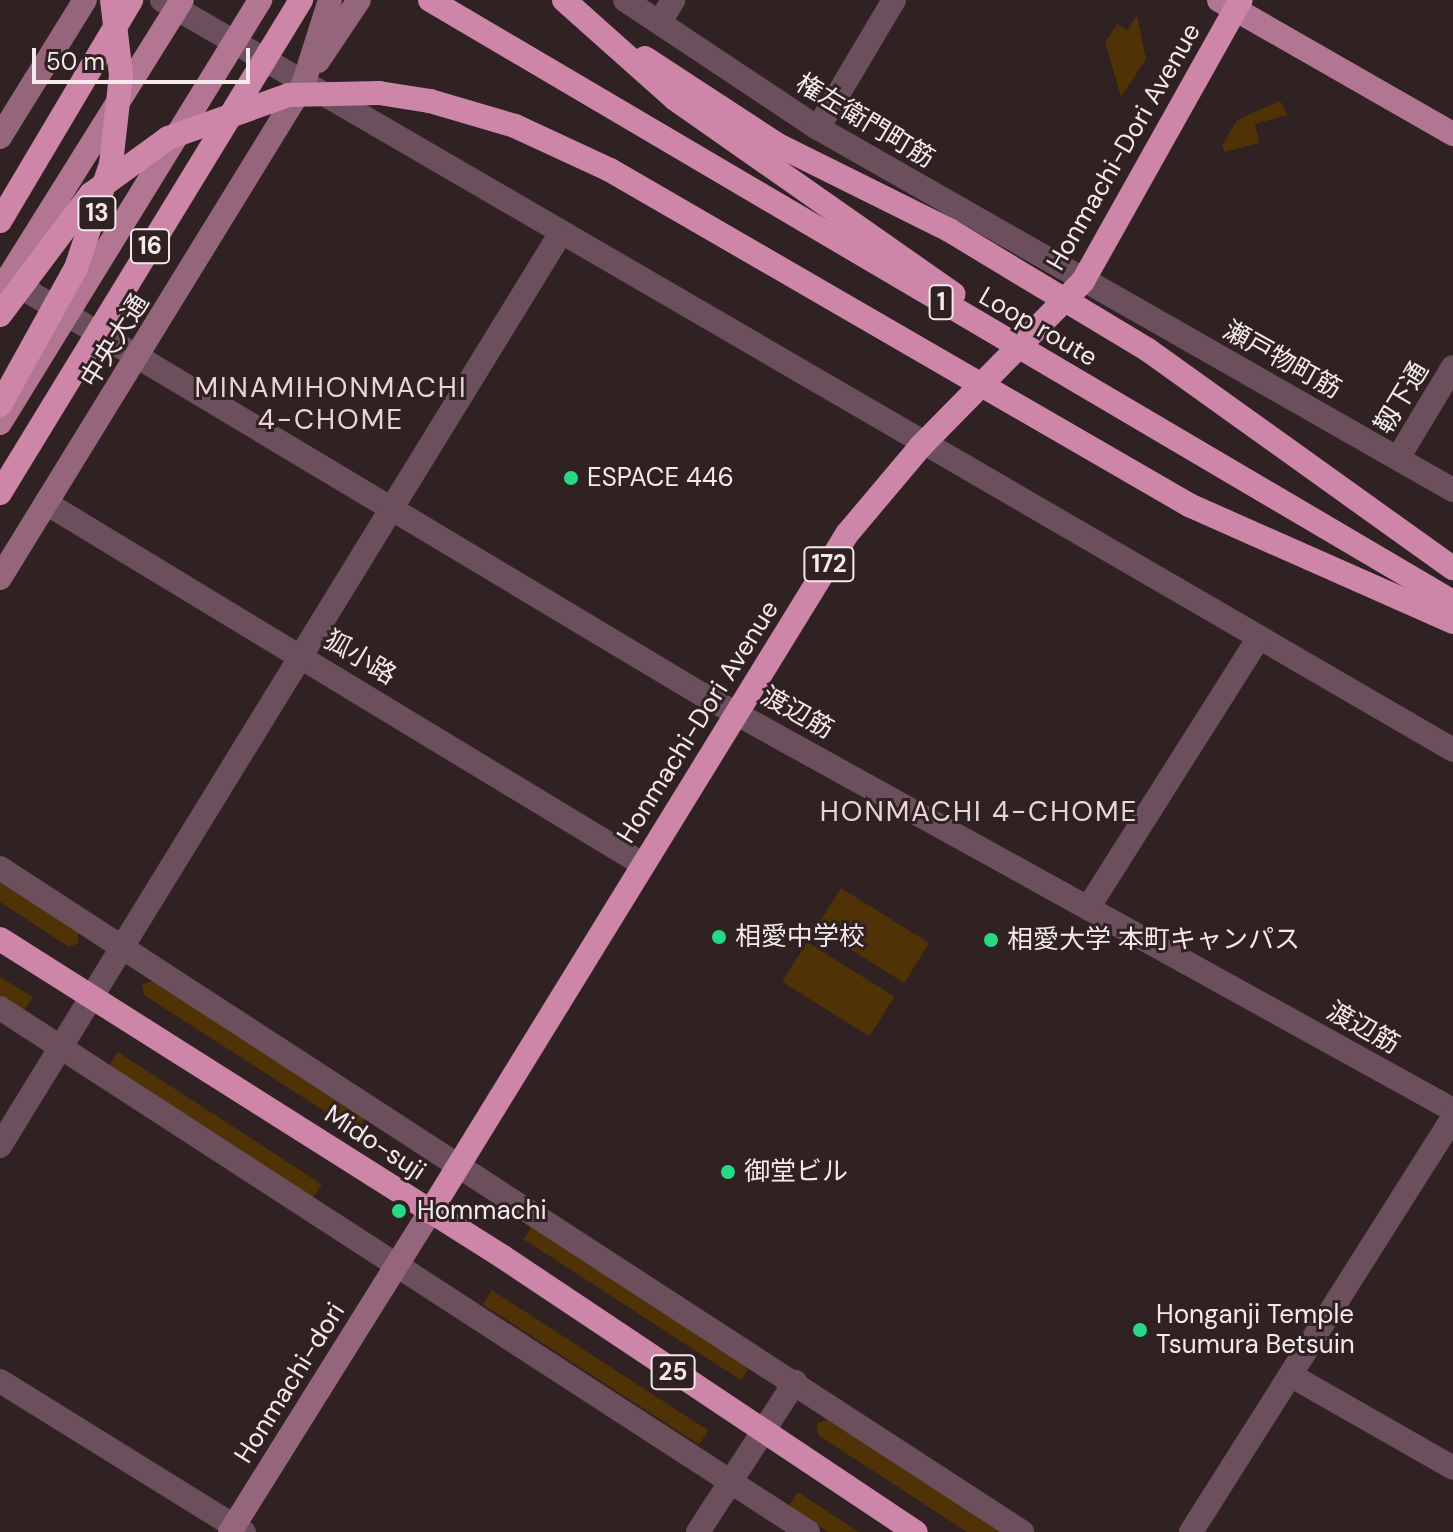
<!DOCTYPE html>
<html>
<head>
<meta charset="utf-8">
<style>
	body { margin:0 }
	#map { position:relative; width:1453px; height:1532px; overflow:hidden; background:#302122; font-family:"DM Sans","Noto Sans JP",sans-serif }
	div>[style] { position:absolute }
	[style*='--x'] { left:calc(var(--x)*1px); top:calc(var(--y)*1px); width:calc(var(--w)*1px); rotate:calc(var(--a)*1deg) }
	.green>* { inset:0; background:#4f3205; transform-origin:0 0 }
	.street>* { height:24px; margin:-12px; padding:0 12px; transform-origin:12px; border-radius:12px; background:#6c4f5c }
	.secondary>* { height:24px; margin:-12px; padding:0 12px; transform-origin:12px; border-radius:12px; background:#94657b }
	.primary>* { height:24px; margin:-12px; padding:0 12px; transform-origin:12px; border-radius:12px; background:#b27692 }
	.highway>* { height:24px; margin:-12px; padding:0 12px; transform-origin:12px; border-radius:12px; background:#cd85a8 }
	.primary-bridge>* { height:24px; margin:-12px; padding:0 12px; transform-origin:12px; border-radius:12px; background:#b27692 }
	.highway-bridge>* { height:24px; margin:-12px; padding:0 12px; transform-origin:12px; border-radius:12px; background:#cd85a8 }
	.dots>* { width:22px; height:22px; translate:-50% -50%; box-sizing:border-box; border:4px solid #302122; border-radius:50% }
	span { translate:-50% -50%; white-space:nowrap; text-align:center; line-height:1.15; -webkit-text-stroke:6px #302122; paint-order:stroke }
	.shield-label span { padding:2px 6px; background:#302122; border:2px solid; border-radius:6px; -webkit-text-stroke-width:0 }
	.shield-label { font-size:24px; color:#f5eaea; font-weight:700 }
	.street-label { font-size:26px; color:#f5eaea }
	.poi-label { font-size:26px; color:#f5eaea }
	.left { translate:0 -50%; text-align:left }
	.neighbourhood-label { font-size:28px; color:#ead5d5; letter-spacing:2px }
	.scale { position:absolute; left:32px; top:48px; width:218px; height:36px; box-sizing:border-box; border:4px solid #f5eaea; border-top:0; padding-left:10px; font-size:24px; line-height:28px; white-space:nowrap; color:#f5eaea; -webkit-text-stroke:6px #302122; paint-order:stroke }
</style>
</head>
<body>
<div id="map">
	<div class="green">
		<i style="clip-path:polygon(1137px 15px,1146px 59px,1121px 97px,1105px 42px,1117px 24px,1128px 30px)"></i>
		<i style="clip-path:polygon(1280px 101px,1288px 115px,1255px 124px,1259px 143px,1225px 152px,1222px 146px,1237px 120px)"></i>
		<i style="clip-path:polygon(0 882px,78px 931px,78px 943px,69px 947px,0 902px)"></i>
		<i style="left:841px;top:888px;width:104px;height:47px;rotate:32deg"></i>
		<i style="left:807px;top:942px;width:103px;height:47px;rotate:32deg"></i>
		<i style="clip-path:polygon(0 977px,33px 997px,24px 1011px,0 996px)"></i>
		<i style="clip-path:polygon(153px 981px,366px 1116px,357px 1132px,144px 995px,142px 984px)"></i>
		<i style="left:118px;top:1052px;width:243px;height:16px;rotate:33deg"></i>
		<i style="left:533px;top:1225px;width:259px;height:17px;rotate:33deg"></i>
		<i style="left:492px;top:1290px;width:258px;height:17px;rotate:33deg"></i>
		<i style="clip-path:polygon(828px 1420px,1001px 1532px,967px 1532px,818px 1435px,817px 1423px)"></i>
		<i style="clip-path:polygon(798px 1492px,859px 1532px,828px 1532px,789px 1506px)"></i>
	</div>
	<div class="street">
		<i style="--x:162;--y:0;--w:1493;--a:30.15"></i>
		<i style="--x:625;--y:0;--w:232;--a:33.6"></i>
		<i style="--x:818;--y:128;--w:731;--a:29.69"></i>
		<i style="--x:660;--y:22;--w:26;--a:-59"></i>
		<i style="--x:818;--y:128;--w:149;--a:-59.3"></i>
		<i style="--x:6;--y:278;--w:810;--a:30.9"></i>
		<i style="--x:701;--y:694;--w:859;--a:28.95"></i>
		<i style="--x:1398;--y:458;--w:106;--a:-58.9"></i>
		<i style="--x:46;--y:503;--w:697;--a:31.2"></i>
		<i style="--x:0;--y:868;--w:1219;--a:33.01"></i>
		<i style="--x:1088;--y:908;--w:316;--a:-57.7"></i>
		<i style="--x:0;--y:1008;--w:963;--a:32.96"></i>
		<i style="--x:0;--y:1146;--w:1068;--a:-58.44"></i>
		<i style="--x:1292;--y:1376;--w:185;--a:29.7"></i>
		<i style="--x:0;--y:1381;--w:287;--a:31.8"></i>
		<i style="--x:698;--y:1532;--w:179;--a:-57.1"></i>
		<i style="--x:1191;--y:1532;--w:490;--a:-57.7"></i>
	</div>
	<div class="secondary">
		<i style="--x:318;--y:61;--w:73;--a:-56.1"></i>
		<i style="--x:0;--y:137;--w:161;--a:-58.2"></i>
		<i style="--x:0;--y:578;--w:579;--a:-58.42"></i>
		<i style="--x:303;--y:85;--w:89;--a:-72.4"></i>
		<i style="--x:230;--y:1532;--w:377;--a:-58"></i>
	</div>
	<div class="primary">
		<i style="--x:1219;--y:0;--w:270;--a:29.8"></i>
	</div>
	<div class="highway">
		<i style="--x:0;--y:221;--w:257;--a:-59.3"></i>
		<i style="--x:1148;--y:350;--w:375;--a:35.6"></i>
		<i style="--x:0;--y:939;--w:595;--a:32.3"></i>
		<i style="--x:503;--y:1257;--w:496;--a:33.7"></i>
		<i style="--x:430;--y:1212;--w:796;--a:-58.41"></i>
		<i style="--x:847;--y:534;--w:115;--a:-49.9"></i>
		<i style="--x:921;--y:446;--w:231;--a:-45.5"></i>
		<i style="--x:1083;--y:281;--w:322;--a:-60.7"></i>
	</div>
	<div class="primary-bridge">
		<i style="--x:0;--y:291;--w:343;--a:-58"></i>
		<i style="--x:0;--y:423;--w:497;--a:-58.4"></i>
	</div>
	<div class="highway-bridge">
		<i style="--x:430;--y:0;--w:1187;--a:30.48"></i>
		<i style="--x:564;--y:0;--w:149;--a:41.7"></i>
		<i style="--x:675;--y:99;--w:340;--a:35"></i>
		<i style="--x:645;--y:58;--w:159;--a:33.2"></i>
		<i style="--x:778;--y:145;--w:191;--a:26.4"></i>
		<i style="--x:949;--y:230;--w:232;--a:31.1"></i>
		<i style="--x:0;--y:315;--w:151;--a:-53.1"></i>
		<i style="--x:91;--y:194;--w:95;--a:-36"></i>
		<i style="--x:168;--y:138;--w:128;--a:-19.6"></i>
		<i style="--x:289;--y:95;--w:90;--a:-1.3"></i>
		<i style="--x:379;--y:93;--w:52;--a:8.9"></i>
		<i style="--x:430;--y:101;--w:89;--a:16.4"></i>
		<i style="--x:515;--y:126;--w:105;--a:24.9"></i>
		<i style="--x:610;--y:170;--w:669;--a:30.05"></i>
		<i style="--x:1189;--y:505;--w:289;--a:23.9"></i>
		<i style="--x:0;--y:405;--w:157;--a:-61"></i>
		<i style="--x:76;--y:268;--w:110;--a:-71.4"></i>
		<i style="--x:111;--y:164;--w:90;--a:-83.6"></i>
		<i style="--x:121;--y:75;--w:76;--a:-96.8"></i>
		<i style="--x:0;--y:493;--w:578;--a:-58.59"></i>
	</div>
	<div class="dots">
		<i style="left:571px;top:478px;background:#28d885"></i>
		<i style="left:719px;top:937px;background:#28d885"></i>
		<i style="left:991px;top:940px;background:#28d885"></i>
		<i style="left:728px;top:1172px;background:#28d885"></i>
		<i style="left:399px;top:1211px;background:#28d885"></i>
		<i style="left:1140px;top:1330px;background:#28d885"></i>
	</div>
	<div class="shield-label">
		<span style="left:97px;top:213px">13</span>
		<span style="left:150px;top:246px">16</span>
		<span style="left:941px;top:302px">1</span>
		<span style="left:829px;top:564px">172</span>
		<span style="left:673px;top:1372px">25</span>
	</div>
	<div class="street-label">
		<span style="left:865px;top:121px;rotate:31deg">権左衛門町筋</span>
		<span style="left:1124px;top:147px;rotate:-60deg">Honmachi-Dori Avenue</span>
		<span style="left:1038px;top:327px;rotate:30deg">Loop route</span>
		<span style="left:115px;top:341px;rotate:-58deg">中央大通</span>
		<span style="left:1282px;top:360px;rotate:29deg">瀬戸物町筋</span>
		<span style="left:1402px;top:398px;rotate:-59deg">靱下通</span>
		<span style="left:360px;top:658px;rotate:31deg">狐小路</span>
		<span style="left:797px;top:713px;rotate:29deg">渡辺筋</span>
		<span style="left:698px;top:722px;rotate:-58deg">Honmachi-Dori Avenue</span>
		<span style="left:1363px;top:1028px;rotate:29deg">渡辺筋</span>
		<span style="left:375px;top:1143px;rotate:33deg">Mido-suji</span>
		<span style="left:290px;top:1383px;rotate:-58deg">Honmachi-dori</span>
	</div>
	<div class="poi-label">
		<span class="left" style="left:587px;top:478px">ESPACE 446</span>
		<span class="left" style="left:735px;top:937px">相愛中学校</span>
		<span class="left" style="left:1007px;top:940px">相愛大学 本町キャンパス</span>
		<span class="left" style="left:744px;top:1172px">御堂ビル</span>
		<span class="left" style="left:417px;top:1211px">Hommachi</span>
		<span class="left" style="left:1156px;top:1330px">Honganji Temple<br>Tsumura Betsuin</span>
	</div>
	<div class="neighbourhood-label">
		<span style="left:331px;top:404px">MINAMIHONMACHI<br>4-CHOME</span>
		<span style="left:979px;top:812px">HONMACHI 4-CHOME</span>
	</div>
	<div class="scale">50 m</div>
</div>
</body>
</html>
